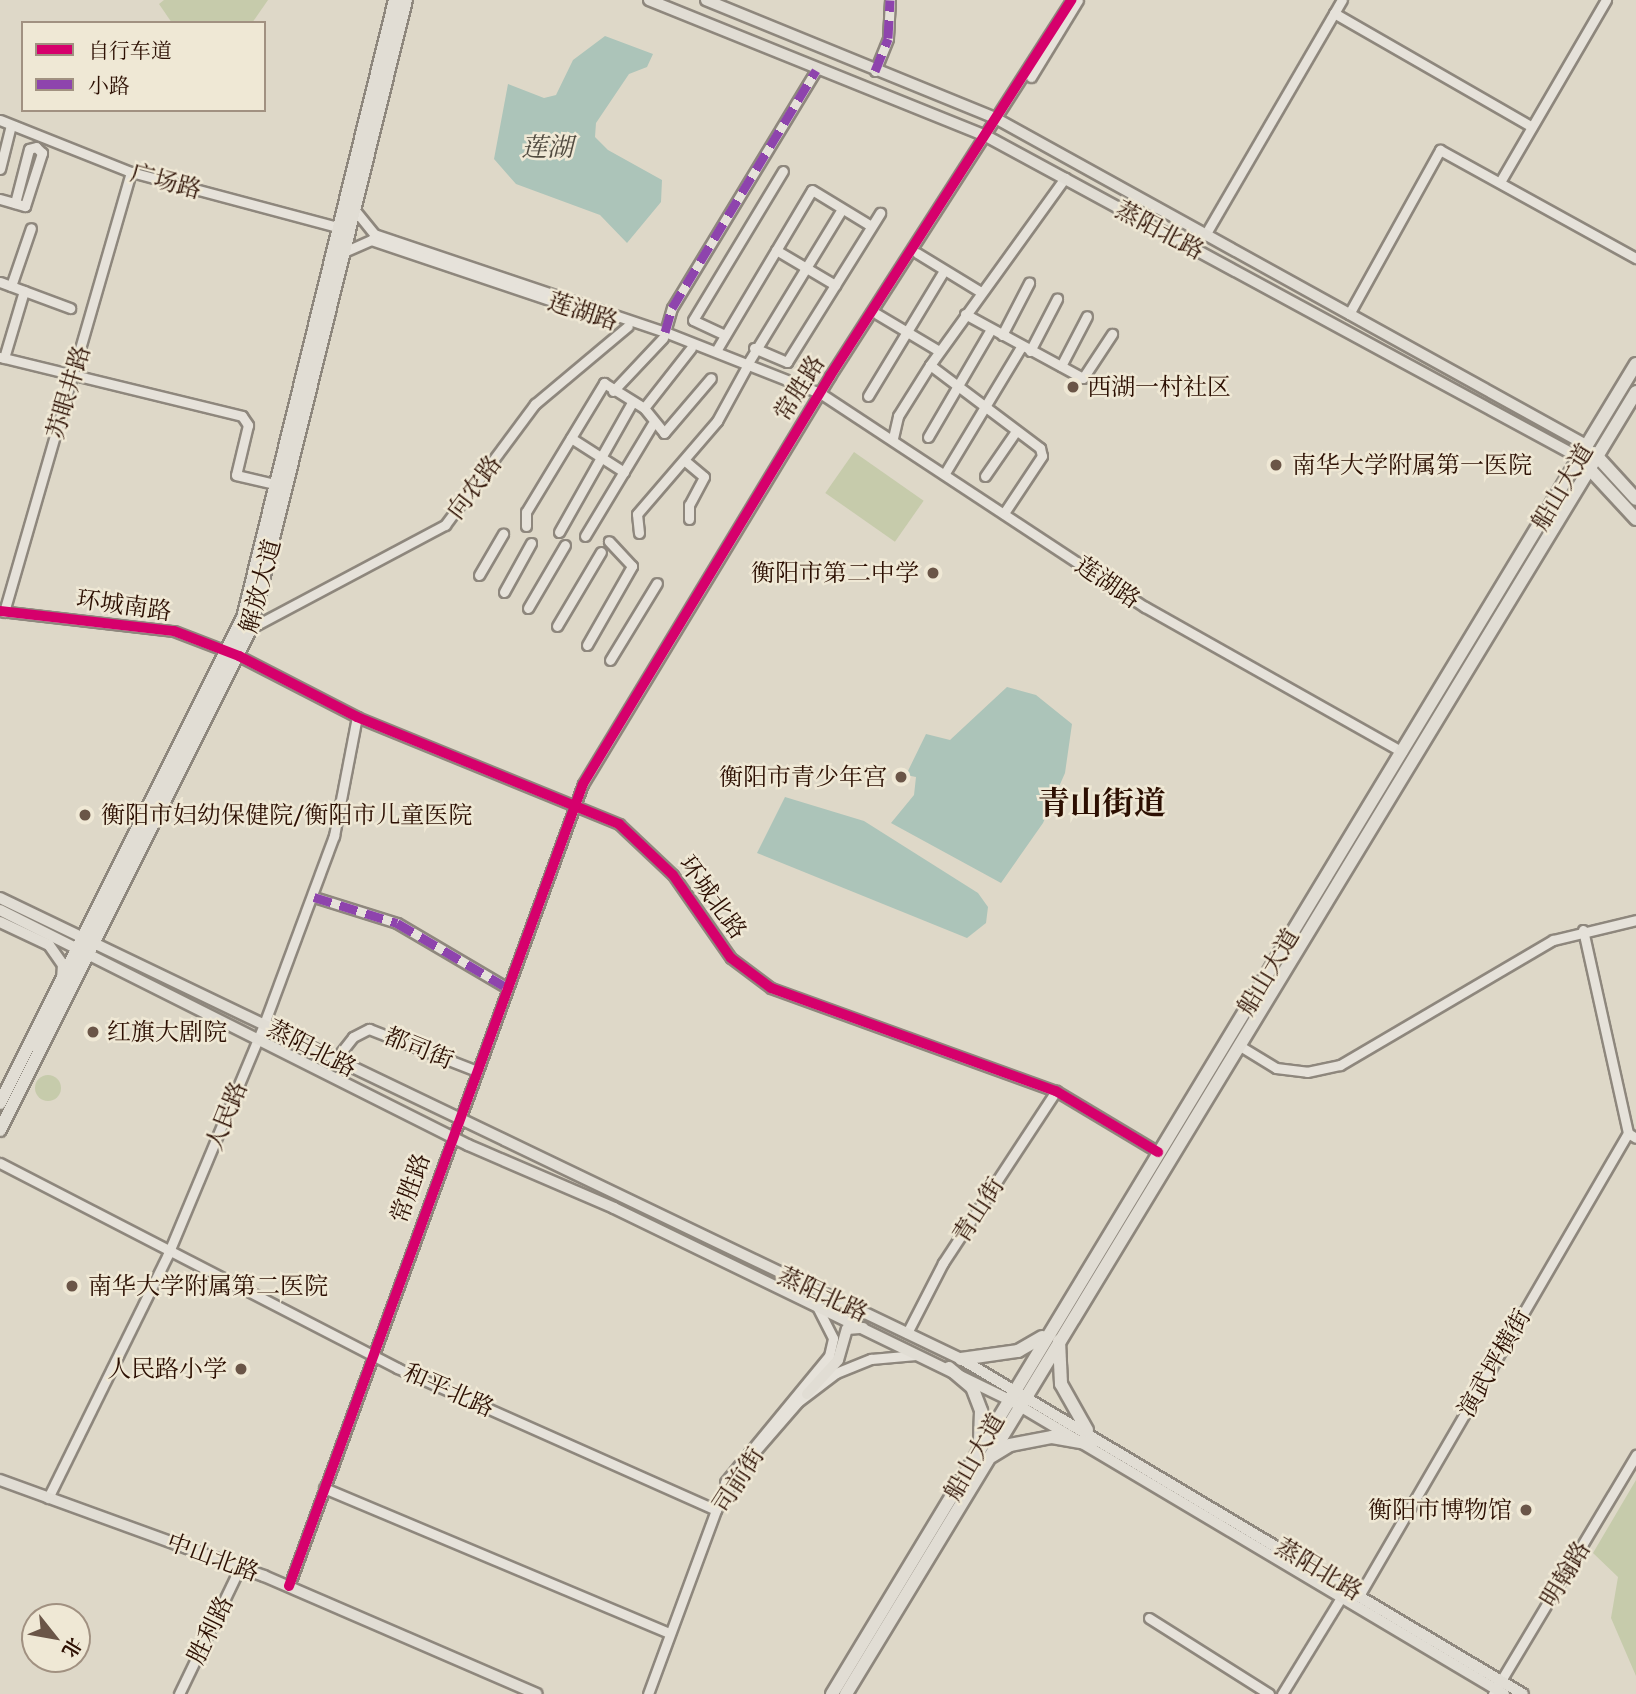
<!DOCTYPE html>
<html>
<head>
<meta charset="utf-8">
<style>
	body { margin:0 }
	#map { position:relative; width:1636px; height:1694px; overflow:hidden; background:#ded8c8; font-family:"Gentium Book Plus","Noto Serif SC",serif }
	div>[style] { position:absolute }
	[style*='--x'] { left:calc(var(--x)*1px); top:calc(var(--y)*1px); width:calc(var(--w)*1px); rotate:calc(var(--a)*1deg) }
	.green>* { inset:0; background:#c6cbab; transform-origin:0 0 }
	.round { border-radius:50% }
	.water>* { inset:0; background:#acc4b9 }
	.roads { filter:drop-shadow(2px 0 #8e877d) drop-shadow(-2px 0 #8e877d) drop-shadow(0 2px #8e877d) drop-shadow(0 -2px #8e877d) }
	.minor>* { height:9px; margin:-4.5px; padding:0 4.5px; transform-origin:4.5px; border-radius:4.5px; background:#e6e2da }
	.major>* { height:10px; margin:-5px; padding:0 5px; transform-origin:5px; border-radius:5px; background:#e1ddd4 }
	.highway>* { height:12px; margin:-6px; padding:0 6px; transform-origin:6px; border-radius:6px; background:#e1ddd4 }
	.quiet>* { height:9px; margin-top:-4.5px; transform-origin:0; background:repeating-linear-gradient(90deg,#8e44ad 0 18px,transparent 0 27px) }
	.cycleway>* { height:10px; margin:-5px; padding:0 5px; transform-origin:5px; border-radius:5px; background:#d6006c }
	.dots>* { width:19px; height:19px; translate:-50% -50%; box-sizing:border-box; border:4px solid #efe8d5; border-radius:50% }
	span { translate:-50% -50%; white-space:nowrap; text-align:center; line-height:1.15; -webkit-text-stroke:5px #efe8d5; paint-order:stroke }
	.street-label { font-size:24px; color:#2c0f02 }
	.poi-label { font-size:24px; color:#2c0f02 }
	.left { translate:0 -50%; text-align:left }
	.right { translate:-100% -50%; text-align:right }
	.water-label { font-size:26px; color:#514b40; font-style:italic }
	.district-label { font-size:32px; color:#2c0f02; font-weight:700 }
	.legend { position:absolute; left:21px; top:21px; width:245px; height:91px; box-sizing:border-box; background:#efe8d5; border:2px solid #a19181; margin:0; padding:9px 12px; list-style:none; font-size:21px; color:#2c0f02 }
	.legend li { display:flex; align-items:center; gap:14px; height:35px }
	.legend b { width:35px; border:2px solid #a19181 }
	.north { position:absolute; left:21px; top:1603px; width:70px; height:70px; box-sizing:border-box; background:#efe8d5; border:2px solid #a19181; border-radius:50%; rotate:121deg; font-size:19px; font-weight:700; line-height:28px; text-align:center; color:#2c0f02 }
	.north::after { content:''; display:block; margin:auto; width:24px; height:32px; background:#6a5547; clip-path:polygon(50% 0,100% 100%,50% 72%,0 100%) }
</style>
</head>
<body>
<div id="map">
	<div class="green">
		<i style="clip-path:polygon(164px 0,268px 0,252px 23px,172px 23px,159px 4px)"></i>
		<i style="left:854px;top:452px;width:85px;height:50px;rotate:35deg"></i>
		<i class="round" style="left:35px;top:1075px;width:26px;height:26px"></i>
		<i style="clip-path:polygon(1636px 1480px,1636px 1676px,1611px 1618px,1618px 1577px,1593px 1553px)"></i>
	</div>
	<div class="water">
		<i style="clip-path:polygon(605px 36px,653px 54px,647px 67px,629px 74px,596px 123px,595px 137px,608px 150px,662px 180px,661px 202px,627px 243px,600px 215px,516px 184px,494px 159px,508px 84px,544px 98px,556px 95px,573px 60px)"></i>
		<i style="clip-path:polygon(1007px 687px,1036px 695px,1072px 724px,1065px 773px,1043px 823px,1001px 883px,891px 823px,914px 795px,916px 777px,906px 775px,926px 734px,950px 740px)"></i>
		<i style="clip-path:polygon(785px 797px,864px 821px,978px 893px,988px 907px,986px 923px,967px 938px,757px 853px)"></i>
	</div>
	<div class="roads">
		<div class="minor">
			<i style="--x:1334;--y:13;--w:228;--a:29.9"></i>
			<i style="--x:875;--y:71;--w:35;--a:-68"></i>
			<i style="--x:888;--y:38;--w:38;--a:-87"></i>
			<i style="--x:1031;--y:77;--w:90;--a:-58.6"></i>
			<i style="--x:0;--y:120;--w:141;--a:21.7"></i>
			<i style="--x:131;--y:172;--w:214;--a:14.9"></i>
			<i style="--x:0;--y:169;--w:45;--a:-76"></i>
			<i style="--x:1500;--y:182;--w:211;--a:-59.8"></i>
			<i style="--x:0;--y:199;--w:26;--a:16"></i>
			<i style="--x:25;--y:206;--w:56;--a:-72.2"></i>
			<i style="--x:42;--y:153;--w:8;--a:-135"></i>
			<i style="--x:36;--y:147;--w:7;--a:164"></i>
			<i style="--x:29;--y:149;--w:56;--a:104.5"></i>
			<i style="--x:354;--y:209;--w:32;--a:51"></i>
			<i style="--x:374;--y:234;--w:307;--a:18.6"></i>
			<i style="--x:665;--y:332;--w:167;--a:21.5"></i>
			<i style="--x:820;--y:393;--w:389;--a:33.4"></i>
			<i style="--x:1145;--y:607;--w:295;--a:29.4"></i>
			<i style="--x:1205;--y:235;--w:272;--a:-59.8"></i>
			<i style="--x:776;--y:250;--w:69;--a:30.7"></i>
			<i style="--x:344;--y:252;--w:30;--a:-24"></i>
			<i style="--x:371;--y:240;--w:232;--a:18.6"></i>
			<i style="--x:917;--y:253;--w:75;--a:31.4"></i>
			<i style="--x:0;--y:282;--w:75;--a:20.4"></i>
			<i style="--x:11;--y:286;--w:61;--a:-71"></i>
			<i style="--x:877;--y:314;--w:72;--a:30.8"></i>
			<i style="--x:965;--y:314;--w:134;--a:28.5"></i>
			<i style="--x:1083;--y:378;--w:53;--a:-56.6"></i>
			<i style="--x:1349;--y:314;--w:188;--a:-61"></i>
			<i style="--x:1440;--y:150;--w:224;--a:28.9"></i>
			<i style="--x:665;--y:332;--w:25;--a:-74"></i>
			<i style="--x:672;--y:308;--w:278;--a:-58.8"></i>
			<i style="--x:725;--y:335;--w:35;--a:-155"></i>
			<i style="--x:693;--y:320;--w:174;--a:-58.9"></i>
			<i style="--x:1002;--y:335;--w:59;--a:-62.6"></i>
			<i style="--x:754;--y:348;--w:36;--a:23"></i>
			<i style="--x:787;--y:362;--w:176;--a:-58"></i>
			<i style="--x:716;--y:351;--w:187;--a:-59.2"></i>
			<i style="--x:812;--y:190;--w:69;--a:31.4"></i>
			<i style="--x:1030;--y:351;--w:59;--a:-62.6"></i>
			<i style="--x:0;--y:357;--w:249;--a:13.7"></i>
			<i style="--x:242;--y:416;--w:11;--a:56"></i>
			<i style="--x:248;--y:425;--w:51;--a:103.5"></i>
			<i style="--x:236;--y:475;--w:39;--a:13"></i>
			<i style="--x:4;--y:358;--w:70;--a:-73.4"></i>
			<i style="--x:748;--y:363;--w:180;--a:-58.6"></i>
			<i style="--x:930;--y:365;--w:138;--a:37"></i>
			<i style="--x:1040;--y:448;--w:8;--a:76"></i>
			<i style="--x:1042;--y:456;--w:69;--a:123.7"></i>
			<i style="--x:1061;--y:366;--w:56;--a:-62.5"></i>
			<i style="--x:613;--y:391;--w:73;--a:-46.7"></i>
			<i style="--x:868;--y:396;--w:145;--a:-58.8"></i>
			<i style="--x:644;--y:408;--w:76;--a:-51.9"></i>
			<i style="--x:928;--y:437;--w:125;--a:-59.7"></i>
			<i style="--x:571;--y:438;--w:63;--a:32.7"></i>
			<i style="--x:893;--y:438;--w:23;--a:-77"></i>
			<i style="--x:898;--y:416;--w:60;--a:-57.9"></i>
			<i style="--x:930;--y:365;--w:231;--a:-54.2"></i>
			<i style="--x:684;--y:460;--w:26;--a:40"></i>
			<i style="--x:704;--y:477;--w:32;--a:118"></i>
			<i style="--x:689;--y:505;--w:14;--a:90"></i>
			<i style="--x:945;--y:473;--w:147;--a:-58.9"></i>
			<i style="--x:985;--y:476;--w:55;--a:-55.4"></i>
			<i style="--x:526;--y:526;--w:14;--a:-90"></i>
			<i style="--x:526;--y:512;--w:151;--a:-58.8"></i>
			<i style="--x:604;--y:383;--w:47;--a:32"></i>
			<i style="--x:644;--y:408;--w:32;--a:51"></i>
			<i style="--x:664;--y:433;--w:72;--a:-49.5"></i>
			<i style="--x:559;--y:532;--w:147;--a:-60.6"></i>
			<i style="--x:639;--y:533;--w:19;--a:-96"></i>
			<i style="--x:637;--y:514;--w:123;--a:-49.3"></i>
			<i style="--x:717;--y:421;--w:60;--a:-61.3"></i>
			<i style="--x:585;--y:536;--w:130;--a:-58.9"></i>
			<i style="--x:479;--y:575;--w:48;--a:-59.7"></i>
			<i style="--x:504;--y:592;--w:56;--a:-61.1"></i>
			<i style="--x:528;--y:608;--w:73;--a:-59.6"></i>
			<i style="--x:0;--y:611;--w:175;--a:6.6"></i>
			<i style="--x:174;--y:631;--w:70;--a:21"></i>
			<i style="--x:239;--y:656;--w:133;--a:27.3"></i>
			<i style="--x:357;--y:717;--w:283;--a:22.2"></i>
			<i style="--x:619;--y:824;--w:74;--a:43.4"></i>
			<i style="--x:673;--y:875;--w:101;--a:55.1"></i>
			<i style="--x:731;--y:958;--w:50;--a:36.9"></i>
			<i style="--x:771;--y:988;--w:303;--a:19.9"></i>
			<i style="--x:1056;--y:1091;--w:119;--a:30.9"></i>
			<i style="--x:4;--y:612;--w:458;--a:-73.9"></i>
			<i style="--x:557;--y:626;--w:86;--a:-59.3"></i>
			<i style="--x:251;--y:628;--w:220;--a:-28"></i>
			<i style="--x:445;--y:525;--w:151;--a:-53.4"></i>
			<i style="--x:535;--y:404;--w:121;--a:-40"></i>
			<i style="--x:587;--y:645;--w:91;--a:-60.3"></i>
			<i style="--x:632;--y:566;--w:34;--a:-133"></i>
			<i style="--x:610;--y:660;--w:90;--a:-58.6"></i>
			<i style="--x:314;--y:897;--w:87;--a:17.4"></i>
			<i style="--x:397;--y:923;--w:124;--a:30.5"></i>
			<i style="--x:1583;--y:930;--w:208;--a:77.5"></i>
			<i style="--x:1628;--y:1133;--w:9;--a:32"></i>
			<i style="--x:1240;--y:1046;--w:42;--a:31.4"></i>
			<i style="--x:1276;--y:1068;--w:31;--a:7"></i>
			<i style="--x:1307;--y:1072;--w:34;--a:-12"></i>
			<i style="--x:1340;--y:1065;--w:247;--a:-30.4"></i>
			<i style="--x:1553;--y:940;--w:85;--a:-13.5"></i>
			<i style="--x:335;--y:1060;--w:29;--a:-52"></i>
			<i style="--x:353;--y:1037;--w:18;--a:-27"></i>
			<i style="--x:369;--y:1029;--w:113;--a:21.3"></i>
			<i style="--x:0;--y:1163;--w:447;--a:27.3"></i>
			<i style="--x:397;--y:1368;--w:349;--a:24"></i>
			<i style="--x:907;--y:1333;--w:79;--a:-62.8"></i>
			<i style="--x:943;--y:1263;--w:206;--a:-56.7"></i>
			<i style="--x:725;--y:1482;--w:163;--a:-50.5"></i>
			<i style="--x:829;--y:1356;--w:18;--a:-77"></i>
			<i style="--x:833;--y:1338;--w:35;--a:-117"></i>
			<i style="--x:324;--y:1488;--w:374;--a:22.8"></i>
			<i style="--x:48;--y:1498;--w:272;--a:-63.8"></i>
			<i style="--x:168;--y:1254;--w:249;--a:-67.3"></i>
			<i style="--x:264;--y:1024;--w:201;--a:-69.6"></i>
			<i style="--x:334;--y:836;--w:121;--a:-79.1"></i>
			<i style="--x:289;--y:1586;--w:854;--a:-69.87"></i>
			<i style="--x:583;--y:784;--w:477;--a:-58.8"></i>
			<i style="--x:830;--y:376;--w:447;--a:-57.3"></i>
			<i style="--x:1360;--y:1594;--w:533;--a:-59.83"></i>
			<i style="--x:1149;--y:1618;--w:142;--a:32.3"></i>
			<i style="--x:179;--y:1694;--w:141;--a:-64.3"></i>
			<i style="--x:648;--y:1694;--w:196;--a:-69.7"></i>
			<i style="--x:716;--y:1510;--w:46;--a:-60.1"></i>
			<i style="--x:739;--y:1470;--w:90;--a:-49.1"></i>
			<i style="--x:798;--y:1402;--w:48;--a:-37.3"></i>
			<i style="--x:836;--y:1373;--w:38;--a:-22"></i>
			<i style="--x:871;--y:1359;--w:45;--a:-5.1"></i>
			<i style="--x:1282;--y:1694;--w:115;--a:-58.5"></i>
			<i style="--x:1493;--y:1694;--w:279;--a:-59.1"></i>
		</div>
		<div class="major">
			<i style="--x:649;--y:0;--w:363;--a:22"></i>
			<i style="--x:986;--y:136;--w:676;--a:28.46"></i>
			<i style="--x:706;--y:0;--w:314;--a:22.2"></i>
			<i style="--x:997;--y:119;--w:675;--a:28.96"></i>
			<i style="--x:0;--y:898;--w:1066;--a:25.63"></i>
			<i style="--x:961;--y:1359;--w:654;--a:30.8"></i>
			<i style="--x:0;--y:910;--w:524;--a:26.66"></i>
			<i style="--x:468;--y:1145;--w:159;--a:23.3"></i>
			<i style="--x:614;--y:1208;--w:438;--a:25.9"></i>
			<i style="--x:1008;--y:1399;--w:577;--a:30.74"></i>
			<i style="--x:0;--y:922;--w:54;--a:25.1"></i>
			<i style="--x:49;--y:945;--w:24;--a:55"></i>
			<i style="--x:63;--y:965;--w:13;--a:94"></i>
			<i style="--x:807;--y:1394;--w:46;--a:-47.6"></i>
			<i style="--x:838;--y:1360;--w:32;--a:-74"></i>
			<i style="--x:847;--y:1329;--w:16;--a:-4"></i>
			<i style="--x:0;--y:1480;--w:281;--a:20"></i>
			<i style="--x:264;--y:1576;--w:297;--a:23.4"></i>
		</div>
		<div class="highway">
			<i style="--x:1594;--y:453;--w:62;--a:47.6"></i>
			<i style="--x:1585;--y:464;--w:75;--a:47.2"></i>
			<i style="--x:0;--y:1103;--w:542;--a:-63.39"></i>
			<i style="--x:243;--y:618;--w:636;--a:-76.18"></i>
			<i style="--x:0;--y:1130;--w:561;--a:-63.43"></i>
			<i style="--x:251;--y:628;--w:647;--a:-76.14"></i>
			<i style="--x:1059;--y:1341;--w:43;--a:87.3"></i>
			<i style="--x:1061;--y:1384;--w:53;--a:60.5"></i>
			<i style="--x:961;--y:1359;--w:58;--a:-8"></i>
			<i style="--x:1018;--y:1351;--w:28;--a:-30"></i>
			<i style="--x:949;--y:1368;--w:30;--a:40"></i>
			<i style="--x:972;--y:1387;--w:26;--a:69"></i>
			<i style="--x:981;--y:1411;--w:32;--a:92"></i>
			<i style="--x:992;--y:1456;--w:21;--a:-31"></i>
			<i style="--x:1010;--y:1445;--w:43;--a:-10.8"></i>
			<i style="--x:1052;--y:1437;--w:39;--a:10"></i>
			<i style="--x:832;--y:1694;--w:1554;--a:-58.85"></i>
			<i style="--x:846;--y:1694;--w:1523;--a:-58.75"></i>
		</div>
	</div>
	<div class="quiet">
		<i style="--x:875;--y:71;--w:35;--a:-68"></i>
		<i style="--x:888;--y:38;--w:38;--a:-87"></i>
		<i style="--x:665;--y:332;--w:25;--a:-74"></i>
		<i style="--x:672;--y:308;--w:278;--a:-58.8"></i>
		<i style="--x:314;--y:897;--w:87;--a:17.4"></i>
		<i style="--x:397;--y:923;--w:124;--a:30.5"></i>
	</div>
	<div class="cycleway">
		<i style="--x:0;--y:611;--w:175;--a:6.6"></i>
		<i style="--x:174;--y:631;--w:70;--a:21"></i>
		<i style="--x:239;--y:656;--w:133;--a:27.3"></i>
		<i style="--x:357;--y:717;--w:283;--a:22.2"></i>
		<i style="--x:619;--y:824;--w:74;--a:43.4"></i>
		<i style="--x:673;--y:875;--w:101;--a:55.1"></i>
		<i style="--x:731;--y:958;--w:50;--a:36.9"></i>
		<i style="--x:771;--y:988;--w:303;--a:19.9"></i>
		<i style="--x:1056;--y:1091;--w:119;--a:30.9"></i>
		<i style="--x:289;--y:1586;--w:854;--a:-69.87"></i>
		<i style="--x:583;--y:784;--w:477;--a:-58.8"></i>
		<i style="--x:830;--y:376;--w:447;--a:-57.3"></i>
	</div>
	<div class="dots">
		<i style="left:1073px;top:387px;background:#6a5547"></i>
		<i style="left:1276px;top:465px;background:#6a5547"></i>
		<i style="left:933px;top:573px;background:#6a5547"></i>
		<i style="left:901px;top:777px;background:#6a5547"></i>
		<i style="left:85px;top:815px;background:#6a5547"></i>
		<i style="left:93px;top:1032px;background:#6a5547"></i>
		<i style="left:72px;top:1286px;background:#6a5547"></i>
		<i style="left:241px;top:1369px;background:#6a5547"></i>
		<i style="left:1526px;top:1510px;background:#6a5547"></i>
	</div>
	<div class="street-label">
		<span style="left:166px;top:181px;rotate:15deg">广场路</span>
		<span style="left:1160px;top:230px;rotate:28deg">蒸阳北路</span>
		<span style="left:583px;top:311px;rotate:18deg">莲湖路</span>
		<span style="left:799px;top:388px;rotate:-58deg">常胜路</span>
		<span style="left:68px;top:392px;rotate:-73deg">苏眼井路</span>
		<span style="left:474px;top:487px;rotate:-53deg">向农路</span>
		<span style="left:1562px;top:487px;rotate:-59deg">船山大道</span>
		<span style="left:1108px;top:582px;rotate:34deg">莲湖路</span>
		<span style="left:260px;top:586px;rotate:-75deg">解放大道</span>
		<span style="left:124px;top:605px;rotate:8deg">环城南路</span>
		<span style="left:713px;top:897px;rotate:54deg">环城北路</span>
		<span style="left:1268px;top:972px;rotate:-59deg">船山大道</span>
		<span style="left:312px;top:1048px;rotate:27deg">蒸阳北路</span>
		<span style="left:419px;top:1048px;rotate:22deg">都司街</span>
		<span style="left:226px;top:1116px;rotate:-68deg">人民路</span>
		<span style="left:410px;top:1188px;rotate:-70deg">常胜路</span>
		<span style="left:978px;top:1210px;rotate:-57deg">青山街</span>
		<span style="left:823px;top:1294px;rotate:25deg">蒸阳北路</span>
		<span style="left:1494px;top:1363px;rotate:-60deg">演武坪横街</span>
		<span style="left:449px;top:1390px;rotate:24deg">和平北路</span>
		<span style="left:974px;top:1457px;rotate:-60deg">船山大道</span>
		<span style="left:738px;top:1480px;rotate:-57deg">司前街</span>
		<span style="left:213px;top:1557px;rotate:20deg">中山北路</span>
		<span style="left:1319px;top:1569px;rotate:31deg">蒸阳北路</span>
		<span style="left:1565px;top:1574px;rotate:-59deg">明翰路</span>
		<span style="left:210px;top:1630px;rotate:-64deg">胜利路</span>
	</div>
	<div class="poi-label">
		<span class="left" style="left:1087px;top:387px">西湖一村社区</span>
		<span class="left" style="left:1292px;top:465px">南华大学附属第一医院</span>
		<span class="right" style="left:919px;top:573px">衡阳市第二中学</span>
		<span class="right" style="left:887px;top:777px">衡阳市青少年宫</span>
		<span class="left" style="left:101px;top:815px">衡阳市妇幼保健院/衡阳市儿童医院</span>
		<span class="left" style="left:107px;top:1032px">红旗大剧院</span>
		<span class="left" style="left:88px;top:1286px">南华大学附属第二医院</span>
		<span class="right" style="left:227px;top:1369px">人民路小学</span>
		<span class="right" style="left:1512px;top:1510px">衡阳市博物馆</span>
	</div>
	<div class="water-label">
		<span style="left:547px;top:147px">莲湖</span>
	</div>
	<div class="district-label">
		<span style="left:1102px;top:803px">青山街道</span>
	</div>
	<ul class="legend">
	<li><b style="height:9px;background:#d6006c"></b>自行车道</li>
	<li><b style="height:9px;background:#8e44ad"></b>小路</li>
	</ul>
	<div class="north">北</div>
</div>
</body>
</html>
